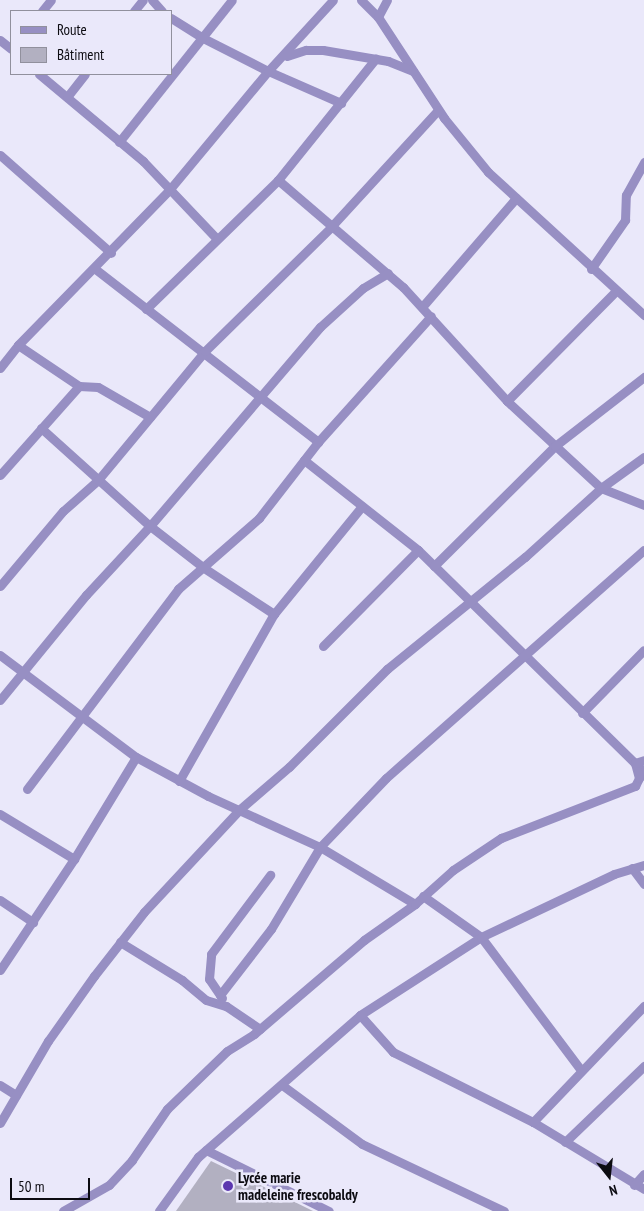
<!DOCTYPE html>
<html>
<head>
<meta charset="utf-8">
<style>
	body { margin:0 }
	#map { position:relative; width:644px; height:1211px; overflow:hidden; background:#eae8fa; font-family:"PT Sans Narrow",sans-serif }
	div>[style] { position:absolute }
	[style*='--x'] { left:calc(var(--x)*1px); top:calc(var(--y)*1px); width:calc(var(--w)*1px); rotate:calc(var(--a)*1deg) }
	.building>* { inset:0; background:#b2b0c1 }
	.street>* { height:9px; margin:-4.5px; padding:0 4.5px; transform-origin:4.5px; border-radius:4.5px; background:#978fc3 }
	.dots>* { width:14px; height:14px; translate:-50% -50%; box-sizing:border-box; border:2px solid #eae8fa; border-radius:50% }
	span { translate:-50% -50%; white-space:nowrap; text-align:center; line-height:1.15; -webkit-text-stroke:5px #eae8fa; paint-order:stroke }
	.poi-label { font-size:15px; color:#0c0b11; font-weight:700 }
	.left { translate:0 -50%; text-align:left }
	.legend { position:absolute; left:10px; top:10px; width:162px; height:65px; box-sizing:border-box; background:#eae8fa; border:1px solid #91909d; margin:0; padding:6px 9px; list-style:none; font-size:15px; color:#0c0b11 }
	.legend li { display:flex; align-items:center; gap:10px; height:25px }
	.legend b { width:25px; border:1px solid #91909d }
	.north { position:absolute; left:584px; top:1151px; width:50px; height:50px; -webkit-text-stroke:4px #eae8fa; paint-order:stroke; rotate:164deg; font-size:14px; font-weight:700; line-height:20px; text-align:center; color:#0c0b11 }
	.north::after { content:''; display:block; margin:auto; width:18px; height:22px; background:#0c0b11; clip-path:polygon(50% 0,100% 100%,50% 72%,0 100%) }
	.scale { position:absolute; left:10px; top:1178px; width:80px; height:22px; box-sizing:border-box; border:2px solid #0c0b11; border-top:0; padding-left:6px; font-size:15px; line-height:18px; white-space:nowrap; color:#0c0b11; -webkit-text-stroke:4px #eae8fa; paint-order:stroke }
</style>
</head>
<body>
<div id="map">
	<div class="building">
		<i style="clip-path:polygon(211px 1161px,242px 1176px,313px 1211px,176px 1211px)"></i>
	</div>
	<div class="street">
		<i style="--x:152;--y:0;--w:15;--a:48"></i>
		<i style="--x:361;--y:0;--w:24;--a:45"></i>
		<i style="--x:378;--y:17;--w:121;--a:56.8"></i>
		<i style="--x:444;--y:118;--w:70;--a:50.8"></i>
		<i style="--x:488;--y:172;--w:212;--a:42.5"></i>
		<i style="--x:42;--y:11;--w:14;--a:-51"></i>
		<i style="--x:134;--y:11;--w:14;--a:-51"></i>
		<i style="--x:378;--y:17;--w:19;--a:-62"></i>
		<i style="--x:171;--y:18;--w:36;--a:32"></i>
		<i style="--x:201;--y:37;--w:75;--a:26.9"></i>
		<i style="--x:268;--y:71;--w:80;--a:23.7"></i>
		<i style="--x:0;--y:40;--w:14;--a:39"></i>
		<i style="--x:287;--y:56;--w:20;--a:-18"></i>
		<i style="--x:306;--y:50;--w:17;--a:0"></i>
		<i style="--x:323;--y:50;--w:66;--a:9.6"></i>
		<i style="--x:388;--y:61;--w:27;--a:22"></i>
		<i style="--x:39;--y:74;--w:136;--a:39.9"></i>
		<i style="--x:143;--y:161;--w:106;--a:46.5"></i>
		<i style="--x:67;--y:97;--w:29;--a:-52"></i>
		<i style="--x:119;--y:142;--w:181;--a:-51.5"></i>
		<i style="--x:0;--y:155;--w:148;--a:41.4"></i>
		<i style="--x:278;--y:180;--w:165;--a:40.6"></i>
		<i style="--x:403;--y:287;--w:154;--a:47.6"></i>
		<i style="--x:507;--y:401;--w:128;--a:42.8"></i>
		<i style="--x:601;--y:488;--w:46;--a:21.6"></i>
		<i style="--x:94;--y:268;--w:284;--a:37.8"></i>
		<i style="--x:591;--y:269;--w:60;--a:-55.2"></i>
		<i style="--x:625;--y:220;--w:25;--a:-88"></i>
		<i style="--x:626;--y:195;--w:38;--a:-61"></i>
		<i style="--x:422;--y:307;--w:144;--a:-49.2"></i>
		<i style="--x:146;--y:309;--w:185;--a:-44.3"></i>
		<i style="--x:278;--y:180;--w:156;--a:-51.2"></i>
		<i style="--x:18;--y:345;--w:73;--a:33.9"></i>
		<i style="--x:0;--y:368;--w:29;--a:-52"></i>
		<i style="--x:18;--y:345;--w:218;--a:-45.7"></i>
		<i style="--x:170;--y:189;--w:153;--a:-50.3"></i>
		<i style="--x:268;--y:71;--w:96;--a:-47.5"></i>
		<i style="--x:79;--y:386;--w:19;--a:3"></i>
		<i style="--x:98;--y:387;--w:60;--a:30"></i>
		<i style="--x:507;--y:401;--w:153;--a:-45.3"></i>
		<i style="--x:41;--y:428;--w:147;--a:42"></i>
		<i style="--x:150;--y:526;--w:68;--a:37.9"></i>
		<i style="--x:204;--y:568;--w:84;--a:33.3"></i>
		<i style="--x:304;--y:460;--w:145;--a:38.3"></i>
		<i style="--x:418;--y:550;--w:317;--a:44.5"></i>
		<i style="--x:0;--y:475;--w:119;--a:-48.4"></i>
		<i style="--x:434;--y:566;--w:170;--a:-44.8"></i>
		<i style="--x:555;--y:446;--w:113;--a:-37.8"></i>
		<i style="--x:0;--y:586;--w:98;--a:-50"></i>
		<i style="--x:63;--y:511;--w:47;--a:-41.5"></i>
		<i style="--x:98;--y:480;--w:168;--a:-50.3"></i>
		<i style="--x:205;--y:351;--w:175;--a:-44.5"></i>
		<i style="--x:330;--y:228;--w:160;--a:-47.5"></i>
		<i style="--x:323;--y:646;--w:135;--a:-45.3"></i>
		<i style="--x:0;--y:655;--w:170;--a:36.9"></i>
		<i style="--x:136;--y:757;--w:82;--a:28.4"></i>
		<i style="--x:208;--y:796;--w:123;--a:24.5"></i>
		<i style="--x:320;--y:847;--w:111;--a:31"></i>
		<i style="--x:0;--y:700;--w:136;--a:-50.7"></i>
		<i style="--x:86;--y:595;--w:94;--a:-47.2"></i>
		<i style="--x:150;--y:526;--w:262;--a:-49.5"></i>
		<i style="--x:320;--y:327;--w:58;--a:-42.2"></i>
		<i style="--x:363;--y:288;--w:29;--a:-31"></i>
		<i style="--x:582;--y:713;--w:88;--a:-45.5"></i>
		<i style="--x:179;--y:781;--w:192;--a:-60.4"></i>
		<i style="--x:274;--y:614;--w:139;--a:-50.8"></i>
		<i style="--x:27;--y:789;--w:251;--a:-52.9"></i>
		<i style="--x:178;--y:589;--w:108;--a:-41.2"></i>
		<i style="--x:259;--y:518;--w:96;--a:-52.2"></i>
		<i style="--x:318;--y:442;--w:169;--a:-48.1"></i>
		<i style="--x:0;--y:814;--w:87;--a:31.3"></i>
		<i style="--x:632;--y:868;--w:20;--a:53"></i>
		<i style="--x:423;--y:896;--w:71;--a:35.3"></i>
		<i style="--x:481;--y:937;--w:166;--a:53.1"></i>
		<i style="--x:0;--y:900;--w:40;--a:34"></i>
		<i style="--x:120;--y:942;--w:73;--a:31.5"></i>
		<i style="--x:182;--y:980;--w:31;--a:40"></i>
		<i style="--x:206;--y:1000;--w:21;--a:17"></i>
		<i style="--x:226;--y:1006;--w:41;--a:34.1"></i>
		<i style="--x:0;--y:970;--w:133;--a:-56.3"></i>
		<i style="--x:74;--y:859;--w:119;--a:-58.7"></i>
		<i style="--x:220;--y:995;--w:83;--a:-52.3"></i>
		<i style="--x:271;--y:929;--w:96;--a:-59.1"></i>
		<i style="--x:320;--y:847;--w:95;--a:-46.3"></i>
		<i style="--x:386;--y:778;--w:344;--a:-41.5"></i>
		<i style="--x:222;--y:998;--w:23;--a:-124"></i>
		<i style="--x:209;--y:979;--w:25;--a:-85"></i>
		<i style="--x:211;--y:954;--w:99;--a:-53.2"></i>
		<i style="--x:360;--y:1015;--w:50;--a:48.3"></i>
		<i style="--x:393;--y:1052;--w:157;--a:26.6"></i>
		<i style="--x:533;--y:1122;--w:130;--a:31.1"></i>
		<i style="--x:0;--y:1085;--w:19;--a:32"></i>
		<i style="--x:282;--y:1085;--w:99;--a:36.4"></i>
		<i style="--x:362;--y:1144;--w:157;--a:25.3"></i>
		<i style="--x:533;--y:1122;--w:161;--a:-46.3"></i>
		<i style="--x:0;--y:1123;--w:95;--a:-59.7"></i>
		<i style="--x:48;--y:1041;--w:80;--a:-54.7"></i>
		<i style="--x:94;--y:976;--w:81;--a:-52"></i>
		<i style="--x:144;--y:912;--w:139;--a:-47"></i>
		<i style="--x:239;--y:810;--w:66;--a:-40.7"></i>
		<i style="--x:289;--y:767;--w:139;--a:-45"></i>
		<i style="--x:387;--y:669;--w:178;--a:-39.1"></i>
		<i style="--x:525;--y:557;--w:103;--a:-42.2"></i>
		<i style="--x:601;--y:488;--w:53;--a:-35.8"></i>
		<i style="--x:565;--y:1142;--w:110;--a:-43.9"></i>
		<i style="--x:206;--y:1150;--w:137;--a:26.4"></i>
		<i style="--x:634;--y:1185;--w:15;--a:-48"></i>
		<i style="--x:63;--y:1211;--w:53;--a:-29.5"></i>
		<i style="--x:109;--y:1185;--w:34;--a:-47"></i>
		<i style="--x:132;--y:1160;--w:62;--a:-55.5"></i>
		<i style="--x:167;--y:1109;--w:83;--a:-44"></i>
		<i style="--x:227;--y:1051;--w:32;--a:-32"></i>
		<i style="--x:254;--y:1034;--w:145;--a:-40.5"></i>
		<i style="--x:364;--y:940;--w:62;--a:-35.2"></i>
		<i style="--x:415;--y:904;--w:51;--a:-41.8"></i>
		<i style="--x:453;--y:870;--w:58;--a:-33.7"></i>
		<i style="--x:501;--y:838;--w:144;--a:-21.2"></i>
		<i style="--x:635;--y:786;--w:9;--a:-63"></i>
		<i style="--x:639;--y:778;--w:16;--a:-105"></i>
		<i style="--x:635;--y:763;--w:9;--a:-18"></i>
		<i style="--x:159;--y:1211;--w:67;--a:-54.2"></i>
		<i style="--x:198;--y:1157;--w:215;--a:-41.2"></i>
		<i style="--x:360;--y:1015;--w:144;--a:-32.8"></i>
		<i style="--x:481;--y:937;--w:147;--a:-25.3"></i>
		<i style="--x:614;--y:874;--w:31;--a:-17"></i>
	</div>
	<div class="dots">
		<i style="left:228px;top:1186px;background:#5c37af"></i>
	</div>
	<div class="poi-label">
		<span class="left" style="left:238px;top:1186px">Lycée marie<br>madeleine frescobaldy</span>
	</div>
	<ul class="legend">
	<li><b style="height:6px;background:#978fc3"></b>Route</li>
	<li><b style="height:14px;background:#b2b0c1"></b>Bâtiment</li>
	</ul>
	<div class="north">N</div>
	<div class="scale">50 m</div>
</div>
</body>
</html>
